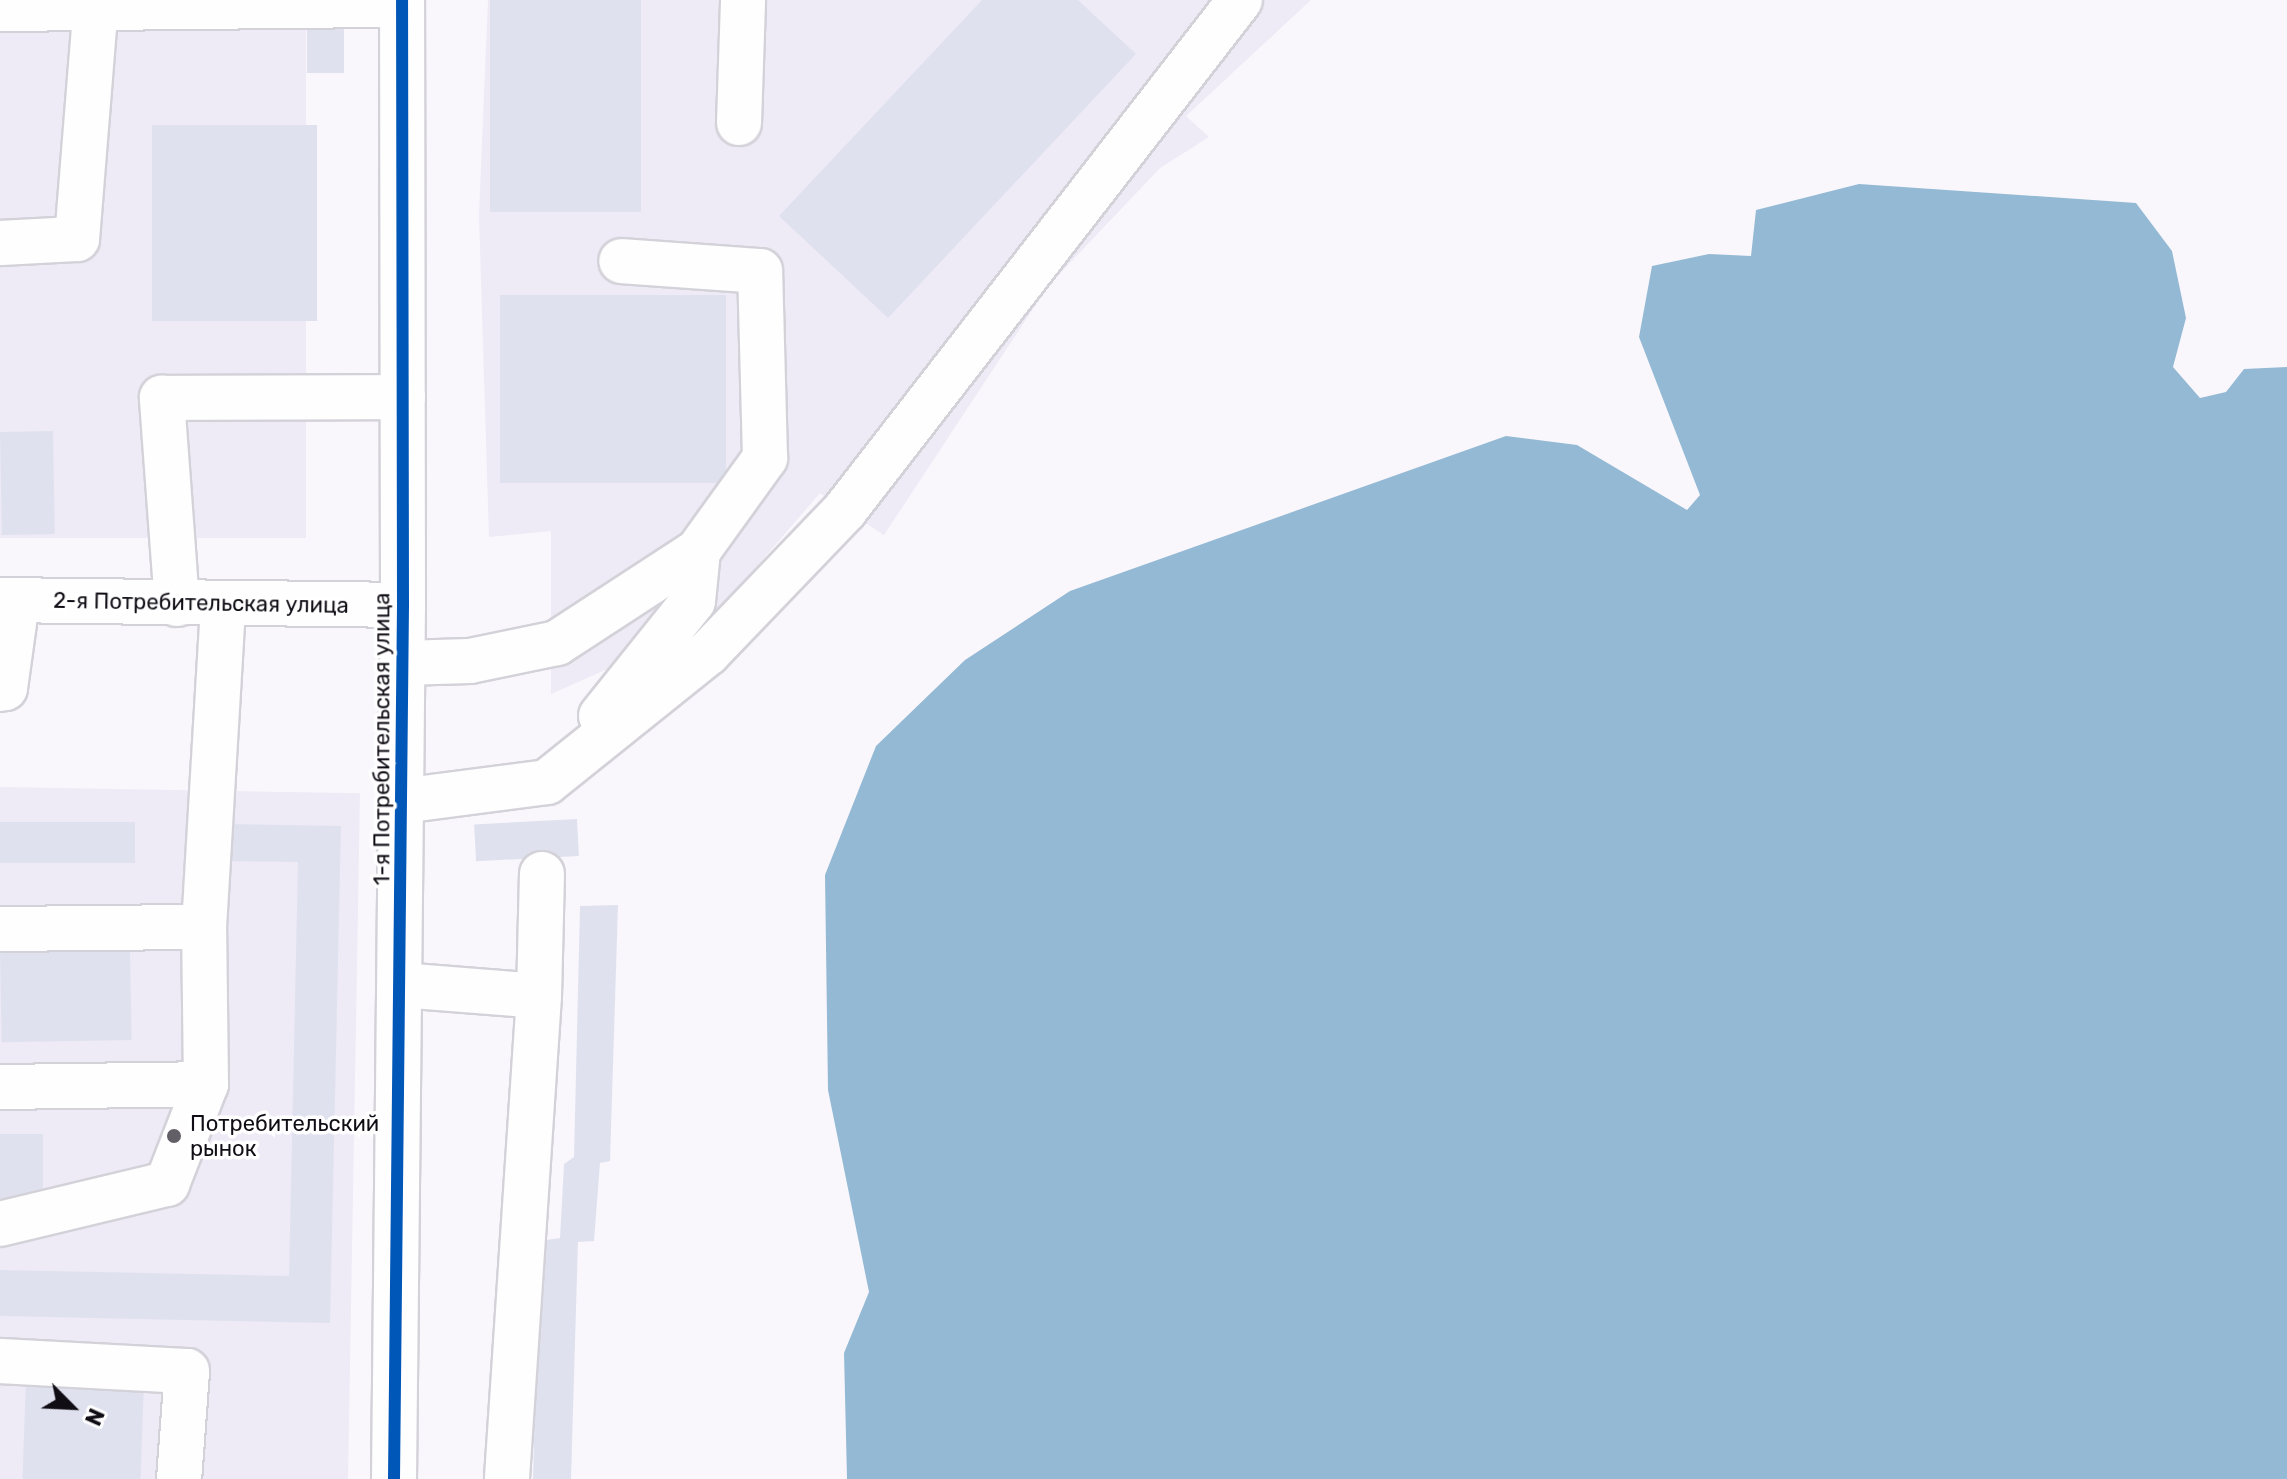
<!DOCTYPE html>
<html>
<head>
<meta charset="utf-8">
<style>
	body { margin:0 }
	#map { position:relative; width:2287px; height:1479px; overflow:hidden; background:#f9f7fc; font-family:Rubik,sans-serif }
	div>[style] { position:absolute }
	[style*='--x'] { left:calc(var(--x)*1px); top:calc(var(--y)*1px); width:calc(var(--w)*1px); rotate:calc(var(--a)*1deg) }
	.built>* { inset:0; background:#eeeaf6; transform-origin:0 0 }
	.water>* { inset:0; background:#94b9d4 }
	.building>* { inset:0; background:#dfe2ee; transform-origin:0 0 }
	.roads { filter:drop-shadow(2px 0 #d4d2d9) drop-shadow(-2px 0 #d4d2d9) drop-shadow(0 2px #d4d2d9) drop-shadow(0 -2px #d4d2d9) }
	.minor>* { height:44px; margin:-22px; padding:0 22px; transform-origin:22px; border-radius:22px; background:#fefeff }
	.cycleway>* { height:12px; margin:-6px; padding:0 6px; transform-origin:6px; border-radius:6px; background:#0057b8 }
	.dots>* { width:22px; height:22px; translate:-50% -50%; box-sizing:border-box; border:4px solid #fff; border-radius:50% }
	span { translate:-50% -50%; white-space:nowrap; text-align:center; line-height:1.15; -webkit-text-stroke:7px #fff; paint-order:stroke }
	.street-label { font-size:22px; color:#100d15 }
	.poi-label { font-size:22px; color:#100d15 }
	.left { translate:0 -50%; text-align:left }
	.north { position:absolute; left:32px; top:1367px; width:80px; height:80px; -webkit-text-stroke:6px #fff; paint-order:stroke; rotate:114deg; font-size:22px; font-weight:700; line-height:32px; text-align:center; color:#100d15 }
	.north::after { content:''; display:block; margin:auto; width:28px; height:36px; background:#100d15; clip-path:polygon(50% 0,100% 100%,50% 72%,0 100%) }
</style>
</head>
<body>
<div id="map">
	<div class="built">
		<i style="left:0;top:0;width:306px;height:538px"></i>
		<i style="clip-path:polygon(488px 0,1311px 0,1186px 116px,1209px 137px,1160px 168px,1048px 286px,884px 535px,820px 493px,706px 625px,551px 694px,551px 531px,489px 537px,479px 215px)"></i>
		<i style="left:0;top:787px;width:360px;height:692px;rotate:1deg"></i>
	</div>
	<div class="water">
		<i style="clip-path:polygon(1859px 184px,2136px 203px,2172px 251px,2186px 318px,2173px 367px,2200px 398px,2226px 392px,2244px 369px,2287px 367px,2287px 1479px,847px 1479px,844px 1353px,869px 1292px,828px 1090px,825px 875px,876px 746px,965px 660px,1070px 591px,1506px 436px,1577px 445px,1687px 510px,1700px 495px,1639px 337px,1652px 266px,1709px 254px,1751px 256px,1756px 210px)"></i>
	</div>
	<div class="building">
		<i style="left:490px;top:0;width:151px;height:212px"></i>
		<i style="clip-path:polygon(982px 0,1078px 0,1136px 54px,888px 318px,779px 216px)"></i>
		<i style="left:307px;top:11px;width:37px;height:62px"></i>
		<i style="left:317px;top:125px;width:196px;height:165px;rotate:90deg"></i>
		<i style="left:500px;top:295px;width:226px;height:188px"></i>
		<i style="left:53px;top:431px;width:103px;height:53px;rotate:89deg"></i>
		<i style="left:577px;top:819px;width:37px;height:103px;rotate:87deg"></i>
		<i style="left:0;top:822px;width:135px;height:41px"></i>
		<i style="clip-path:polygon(222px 824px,341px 826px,330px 1323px,0 1316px,0 1270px,289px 1276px,298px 862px,221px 861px)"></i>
		<i style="clip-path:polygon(618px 905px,610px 1161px,600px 1163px,594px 1241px,578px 1242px,571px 1479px,533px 1479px,539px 1241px,560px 1238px,564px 1164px,574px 1157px,580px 906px)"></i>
		<i style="left:130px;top:949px;width:91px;height:130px;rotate:89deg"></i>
		<i style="left:0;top:1134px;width:43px;height:69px"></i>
		<i style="left:26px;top:1378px;width:118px;height:101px;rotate:2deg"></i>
	</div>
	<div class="roads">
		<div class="minor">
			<i style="--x:0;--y:9;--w:402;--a:-0.6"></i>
			<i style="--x:739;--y:123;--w:123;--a:-88.1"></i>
			<i style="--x:0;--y:243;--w:77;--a:-3"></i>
			<i style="--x:77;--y:239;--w:235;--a:-85.4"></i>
			<i style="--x:0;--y:600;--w:403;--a:0.7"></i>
			<i style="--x:177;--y:604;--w:207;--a:-94.2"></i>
			<i style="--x:162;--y:398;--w:241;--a:-0.2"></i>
			<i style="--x:402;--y:663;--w:68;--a:-1.7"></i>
			<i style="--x:470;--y:661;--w:89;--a:-11.7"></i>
			<i style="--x:557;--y:643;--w:168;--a:-33.1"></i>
			<i style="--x:698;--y:551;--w:115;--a:-54.2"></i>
			<i style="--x:765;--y:458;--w:187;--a:-91.5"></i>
			<i style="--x:760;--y:271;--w:139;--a:-175.9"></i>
			<i style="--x:0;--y:689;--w:5;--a:-11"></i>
			<i style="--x:5;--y:688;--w:88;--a:-82.1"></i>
			<i style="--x:601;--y:716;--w:147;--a:-51.3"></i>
			<i style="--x:693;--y:601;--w:50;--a:-84.3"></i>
			<i style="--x:401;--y:801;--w:147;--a:-7.4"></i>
			<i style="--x:547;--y:782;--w:206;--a:-38.7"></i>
			<i style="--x:708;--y:653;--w:198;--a:-46.2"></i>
			<i style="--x:845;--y:510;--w:645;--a:-52.24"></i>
			<i style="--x:0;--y:929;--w:204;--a:-0.6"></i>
			<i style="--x:400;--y:985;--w:139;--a:4.5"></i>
			<i style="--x:539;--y:996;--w:484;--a:93.8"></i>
			<i style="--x:539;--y:996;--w:122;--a:-88.6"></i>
			<i style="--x:0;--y:1087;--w:206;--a:-0.8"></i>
			<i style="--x:0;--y:1224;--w:172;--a:-13.5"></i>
			<i style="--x:167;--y:1184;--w:107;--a:-68.7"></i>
			<i style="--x:206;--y:1084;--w:157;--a:-90.7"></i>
			<i style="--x:204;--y:927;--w:323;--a:-86.6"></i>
			<i style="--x:0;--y:1361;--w:187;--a:3.1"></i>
			<i style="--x:187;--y:1371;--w:108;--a:94.2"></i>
			<i style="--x:394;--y:1479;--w:874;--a:-89.41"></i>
			<i style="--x:403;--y:605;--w:605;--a:-90.09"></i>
		</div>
	</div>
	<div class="cycleway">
		<i style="--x:394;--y:1479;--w:874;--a:-89.41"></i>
		<i style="--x:403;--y:605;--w:605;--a:-90.09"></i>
	</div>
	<div class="dots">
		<i style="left:174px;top:1136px;background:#625f66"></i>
	</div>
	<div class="street-label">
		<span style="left:201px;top:603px;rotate:1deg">2-я Потребительская улица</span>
		<span style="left:382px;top:739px;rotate:-90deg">1-я Потребительская улица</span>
	</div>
	<div class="poi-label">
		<span class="left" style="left:190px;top:1136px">Потребительский<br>рынок</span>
	</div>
	<div class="north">N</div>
</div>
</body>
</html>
